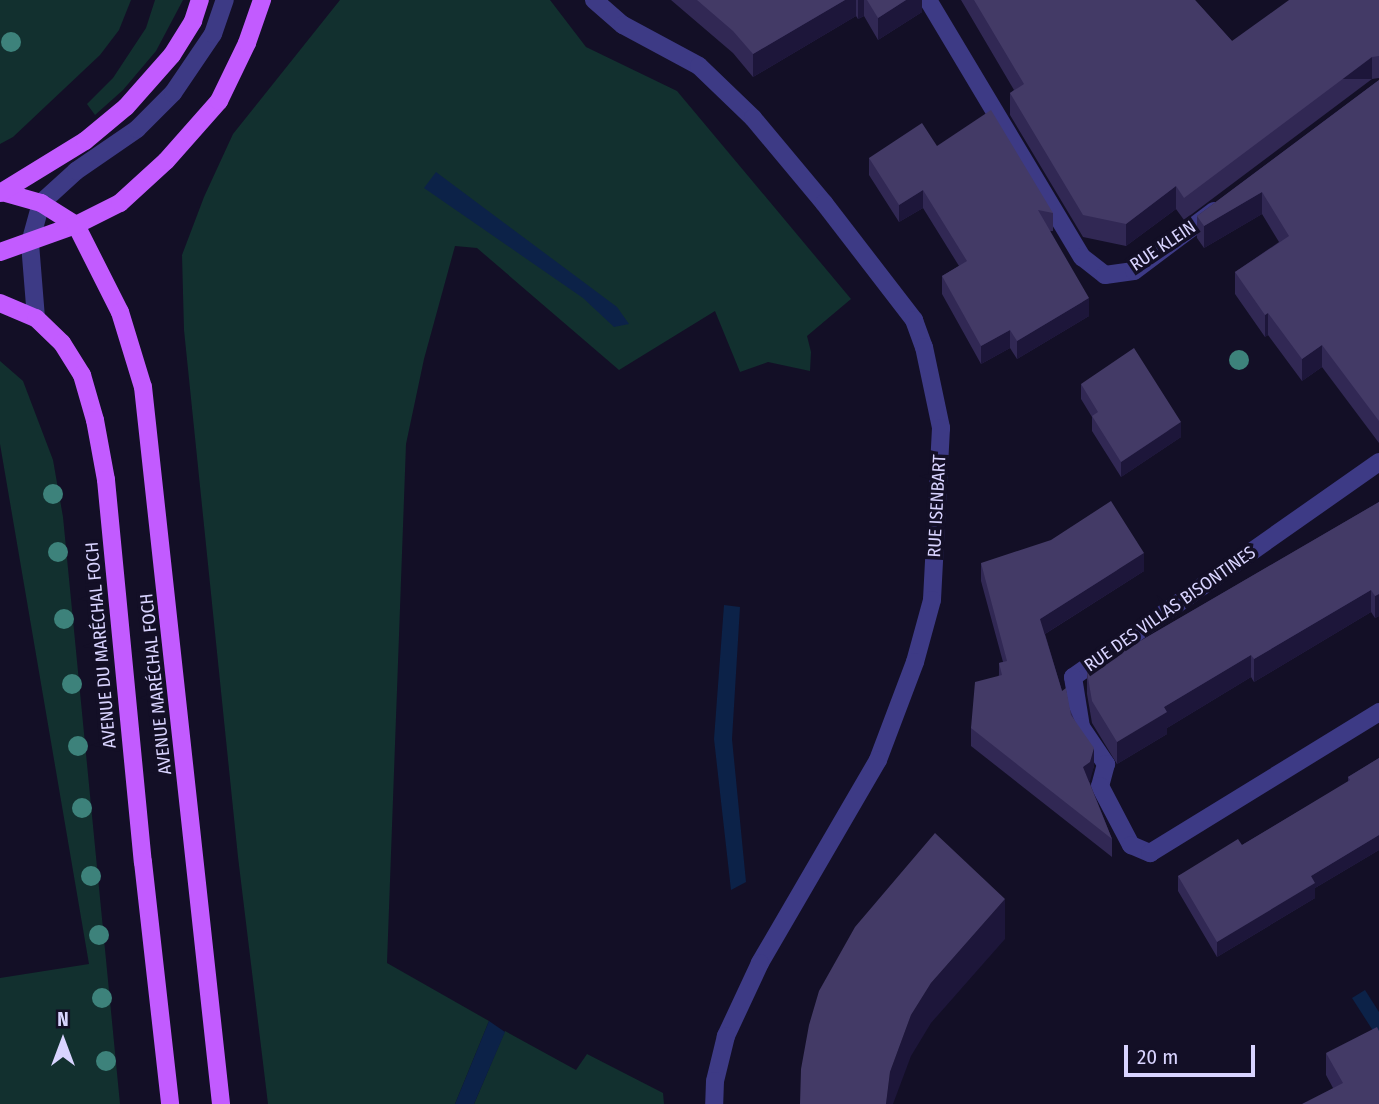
<!DOCTYPE html>
<html>
<head>
<meta charset="utf-8">
<style>
	body { margin:0 }
	#map { position:relative; width:1379px; height:1104px; overflow:hidden; background:#130f26; font-family:"Fira Sans Condensed",sans-serif }
	div>[style] { position:absolute }
	[style*='--x'] { left:calc(var(--x)*1px); top:calc(var(--y)*1px); width:calc(var(--w)*1px); rotate:calc(var(--a)*1deg) }
	.green>* { inset:0; background:#12302f }
	.water>* { inset:0; background:#0c2248 }
	.minor>* { height:18px; margin:-9px; padding:0 9px; transform-origin:9px; border-radius:9px; background:#3d3a85 }
	.major>* { height:18px; margin:-9px; padding:0 9px; transform-origin:9px; border-radius:9px; background:#c25bff }
	.trees>* { width:20px; height:20px; margin:-10px; border-radius:50%; background:#3d827b }
	.wall>* { inset:0; background:#312854 }
	.shaded-wall>* { inset:0; background:#1d163a; transform-origin:0 0 }
	.building>* { inset:0; background:#433a66 }
	span { translate:-50% -50%; white-space:nowrap; text-align:center; line-height:1.15; -webkit-text-stroke:7px #130f26; paint-order:stroke }
	.street-label { font-size:18px; color:#d9d4ff }
	.north { position:absolute; left:28px; top:1006px; width:70px; height:70px; -webkit-text-stroke:5px #130f26; paint-order:stroke; rotate:0deg; font-size:19px; font-weight:700; line-height:28px; text-align:center; color:#d9d4ff }
	.north::after { content:''; display:block; margin:auto; width:24px; height:32px; background:#d9d4ff; clip-path:polygon(50% 0,100% 100%,50% 72%,0 100%) }
	.scale { position:absolute; left:1124px; top:1045px; width:131px; height:32px; box-sizing:border-box; border:4px solid #d9d4ff; border-top:0; padding-left:9px; font-size:21px; line-height:24px; white-space:nowrap; color:#d9d4ff; -webkit-text-stroke:5px #130f26; paint-order:stroke }
</style>
</head>
<body>
<div id="map">
	<div class="green">
		<i style="clip-path:polygon(0 0,131px 0,119px 30px,100px 55px,13px 137px,0 144px)"></i>
		<i style="clip-path:polygon(155px 0,183px 0,156px 51px,123px 90px,95px 115px,87px 104px,113px 78px,146px 28px)"></i>
		<i style="clip-path:polygon(340px 0,550px 0,586px 47px,677px 91px,851px 299px,807px 336px,811px 352px,810px 371px,768px 362px,740px 372px,715px 311px,619px 370px,477px 248px,455px 246px,424px 359px,406px 444px,387px 963px,489px 1021px,455px 1104px,268px 1104px,238px 857px,184px 330px,182px 255px,204px 197px,233px 134px)"></i>
		<i style="clip-path:polygon(0 361px,23px 381px,53px 460px,63px 517px,120px 1104px,0 1104px,0 978px,89px 964px,0 444px)"></i>
		<i style="clip-path:polygon(505px 1031px,576px 1070px,587px 1054px,663px 1093px,664px 1104px,474px 1104px)"></i>
	</div>
	<div class="water">
		<i style="clip-path:polygon(436px 172px,617px 307px,629px 324px,614px 327px,583px 298px,424px 188px)"></i>
		<i style="clip-path:polygon(724px 605px,740px 607px,732px 739px,746px 882px,731px 890px,714px 739px)"></i>
		<i style="clip-path:polygon(1365px 990px,1379px 1012px,1379px 1040px,1352px 998px)"></i>
		<i style="clip-path:polygon(489px 1021px,505px 1032px,474px 1104px,455px 1104px)"></i>
	</div>
	<div class="minor">
		<i style="--x:594;--y:0;--w:38;--a:41"></i>
		<i style="--x:623;--y:25;--w:86;--a:28.3"></i>
		<i style="--x:699;--y:66;--w:75;--a:43.9"></i>
		<i style="--x:753;--y:118;--w:111;--a:50.1"></i>
		<i style="--x:824;--y:203;--w:148;--a:52.4"></i>
		<i style="--x:914;--y:320;--w:29;--a:70"></i>
		<i style="--x:924;--y:347;--w:83;--a:78.1"></i>
		<i style="--x:941;--y:428;--w:172;--a:93"></i>
		<i style="--x:932;--y:600;--w:64;--a:105.3"></i>
		<i style="--x:915;--y:662;--w:105;--a:110.7"></i>
		<i style="--x:878;--y:760;--w:235;--a:120.2"></i>
		<i style="--x:760;--y:963;--w:81;--a:115"></i>
		<i style="--x:726;--y:1036;--w:46;--a:103.7"></i>
		<i style="--x:715;--y:1081;--w:23;--a:92"></i>
		<i style="--x:928;--y:0;--w:300;--a:59.1"></i>
		<i style="--x:1082;--y:257;--w:29;--a:38"></i>
		<i style="--x:1105;--y:275;--w:29;--a:-8"></i>
		<i style="--x:1134;--y:271;--w:100;--a:-36.9"></i>
		<i style="--x:36;--y:318;--w:75;--a:-94.6"></i>
		<i style="--x:30;--y:243;--w:41;--a:-74.6"></i>
		<i style="--x:41;--y:203;--w:47;--a:-42.4"></i>
		<i style="--x:76;--y:171;--w:74;--a:-34.5"></i>
		<i style="--x:137;--y:129;--w:51;--a:-45"></i>
		<i style="--x:173;--y:93;--w:71;--a:-55.9"></i>
		<i style="--x:213;--y:34;--w:36;--a:-71"></i>
		<i style="--x:1379;--y:462;--w:374;--a:144.9"></i>
		<i style="--x:1073;--y:677;--w:51;--a:80.9"></i>
		<i style="--x:1081;--y:727;--w:45;--a:56"></i>
		<i style="--x:1106;--y:764;--w:23;--a:105"></i>
		<i style="--x:1100;--y:786;--w:67;--a:62.3"></i>
		<i style="--x:1131;--y:845;--w:21;--a:23"></i>
		<i style="--x:1150;--y:853;--w:269;--a:-31.6"></i>
	</div>
	<div class="major">
		<i style="--x:2;--y:192;--w:41;--a:15.8"></i>
		<i style="--x:41;--y:203;--w:41;--a:32.2"></i>
		<i style="--x:76;--y:225;--w:97;--a:63.2"></i>
		<i style="--x:120;--y:312;--w:78;--a:73"></i>
		<i style="--x:143;--y:387;--w:721;--a:83.79"></i>
		<i style="--x:0;--y:193;--w:100;--a:-31.5"></i>
		<i style="--x:85;--y:141;--w:53;--a:-39.7"></i>
		<i style="--x:126;--y:107;--w:69;--a:-48.5"></i>
		<i style="--x:172;--y:55;--w:40;--a:-58"></i>
		<i style="--x:193;--y:21;--w:22;--a:-72"></i>
		<i style="--x:0;--y:252;--w:81;--a:-19.6"></i>
		<i style="--x:76;--y:225;--w:49;--a:-26.6"></i>
		<i style="--x:120;--y:203;--w:62;--a:-42.4"></i>
		<i style="--x:166;--y:161;--w:80;--a:-48.5"></i>
		<i style="--x:219;--y:101;--w:64;--a:-64.2"></i>
		<i style="--x:247;--y:43;--w:46;--a:-70.8"></i>
		<i style="--x:0;--y:303;--w:39;--a:23"></i>
		<i style="--x:36;--y:318;--w:36;--a:44"></i>
		<i style="--x:62;--y:343;--w:38;--a:58"></i>
		<i style="--x:82;--y:375;--w:47;--a:73.9"></i>
		<i style="--x:95;--y:420;--w:61;--a:79.6"></i>
		<i style="--x:106;--y:480;--w:384;--a:84.5"></i>
		<i style="--x:143;--y:862;--w:244;--a:83.6"></i>
	</div>
	<div class="trees">
		<i style="left:11px;top:42px"></i>
		<i style="left:1239px;top:360px"></i>
		<i style="left:53px;top:494px"></i>
		<i style="left:58px;top:552px"></i>
		<i style="left:64px;top:619px"></i>
		<i style="left:72px;top:684px"></i>
		<i style="left:78px;top:746px"></i>
		<i style="left:82px;top:808px"></i>
		<i style="left:91px;top:876px"></i>
		<i style="left:99px;top:935px"></i>
		<i style="left:102px;top:998px"></i>
		<i style="left:106px;top:1061px"></i>
	</div>
	<div class="wall">
		<i style="clip-path:polygon(671px 0,922px 0,922px 12px,878px 40px,864px 16px,858px 19px,856px 16px,753px 77px,733px 53px)"></i>
		<i style="clip-path:polygon(961px 0,1195px 0,1232px 41px,1379px 0,1379px 78px,1372px 79px,1184px 220px,1176px 209px,1126px 246px,1083px 237px,1010px 115px,1010px 93px,1014px 90px)"></i>
		<i style="clip-path:polygon(1379px 80px,1379px 443px,1322px 367px,1302px 381px,1268px 335px,1265px 337px,1235px 294px,1235px 272px,1279px 242px,1262px 214px,1204px 248px,1197px 238px,1197px 216px)"></i>
		<i style="clip-path:polygon(937px 146px,1053px 213px,1053px 231px,1050px 231px,1089px 316px,1017px 359px,1010px 348px,981px 364px,942px 294px,942px 276px,959px 266px,923px 208px,899px 222px,869px 175px,869px 158px)"></i>
		<i style="clip-path:polygon(1081px 384px,1181px 437px,1121px 477px,1092px 431px,1092px 417px,1081px 399px)"></i>
		<i style="clip-path:polygon(1379px 502px,1379px 616px,1375px 618px,1371px 612px,1254px 682px,1251px 677px,1167px 728px,1167px 734px,1117px 764px,1092px 723px,1087px 694px,1087px 672px)"></i>
		<i style="clip-path:polygon(981px 563px,1144px 571px,1045px 634px,1062px 691px,1094px 766px,1089px 781px,1112px 839px,1112px 857px,971px 746px,971px 728px,999px 675px,999px 663px,1003px 662px,981px 581px)"></i>
		<i style="clip-path:polygon(1379px 758px,1379px 850px,1315px 888px,1315px 898px,1217px 957px,1178px 891px,1178px 876px,1242px 845px,1348px 782px,1348px 777px)"></i>
		<i style="clip-path:polygon(1326px 1053px,1379px 1104px,1333px 1088px,1326px 1075px)"></i>
	</div>
	<div class="shaded-wall">
		<i style="clip-path:polygon(845px 0,856px 0,856px 16px,753px 77px,753px 54px)"></i>
		<i style="clip-path:polygon(858px 0,864px 0,864px 16px,858px 19px)"></i>
		<i style="clip-path:polygon(906px 0,922px 0,922px 12px,878px 40px,878px 18px)"></i>
		<i style="left:1372px;top:57px;width:22px;height:235px;rotate:90deg"></i>
		<i style="clip-path:polygon(1176px 186px,1176px 209px,1126px 246px,1126px 224px)"></i>
		<i style="clip-path:polygon(923px 190px,923px 208px,899px 222px,899px 205px)"></i>
		<i style="clip-path:polygon(1262px 192px,1262px 214px,1204px 248px,1204px 226px)"></i>
		<i style="clip-path:polygon(1089px 298px,1089px 316px,1017px 359px,1017px 341px)"></i>
		<i style="clip-path:polygon(1268px 313px,1268px 335px,1265px 337px,1265px 315px)"></i>
		<i style="clip-path:polygon(1010px 330px,1010px 348px,981px 364px,981px 346px)"></i>
		<i style="clip-path:polygon(1322px 345px,1322px 367px,1302px 381px,1302px 359px)"></i>
		<i style="clip-path:polygon(1181px 422px,1181px 437px,1121px 477px,1121px 462px)"></i>
		<i style="clip-path:polygon(1144px 553px,1144px 571px,1040px 637px,1040px 619px)"></i>
		<i style="clip-path:polygon(1371px 590px,1371px 612px,1254px 682px,1254px 659px)"></i>
		<i style="clip-path:polygon(1379px 594px,1379px 616px,1375px 618px,1375px 596px)"></i>
		<i style="clip-path:polygon(1251px 655px,1251px 677px,1167px 728px,1167px 734px,1117px 764px,1117px 742px,1164px 707px)"></i>
		<i style="clip-path:polygon(1094px 748px,1094px 766px,1090px 781px,1083px 785px,1083px 767px)"></i>
		<i style="clip-path:polygon(1379px 835px,1379px 850px,1315px 888px,1315px 898px,1217px 957px,1217px 942px,1311px 876px)"></i>
		<i style="clip-path:polygon(1005px 899px,1005px 939px,931px 1023px,911px 1056px,893px 1104px,886px 1104px,890px 1072px,911px 1015px,931px 983px)"></i>
	</div>
	<div class="building">
		<i style="clip-path:polygon(697px 0,845px 0,753px 54px,733px 31px)"></i>
		<i style="clip-path:polygon(867px 0,906px 0,878px 18px)"></i>
		<i style="clip-path:polygon(974px 0,1195px 0,1232px 41px,1289px 0,1379px 0,1379px 56px,1372px 57px,1184px 198px,1176px 186px,1126px 224px,1083px 215px,1010px 93px,1024px 84px)"></i>
		<i style="clip-path:polygon(1379px 80px,1379px 421px,1322px 345px,1302px 359px,1268px 313px,1265px 315px,1235px 272px,1289px 236px,1262px 192px,1204px 226px,1197px 216px)"></i>
		<i style="clip-path:polygon(991px 110px,1053px 213px,1038px 210px,1089px 298px,1017px 341px,1010px 330px,981px 346px,942px 276px,967px 261px,923px 190px,899px 205px,869px 158px,922px 123px,937px 146px)"></i>
		<i style="clip-path:polygon(1134px 348px,1181px 422px,1121px 462px,1092px 416px,1098px 412px,1081px 384px)"></i>
		<i style="clip-path:polygon(1111px 501px,1144px 553px,1040px 619px,1062px 691px,1066px 688px,1071px 715px,1094px 748px,1090px 762px,1083px 767px,1112px 839px,971px 728px,975px 682px,1002px 675px,999px 663px,1007px 661px,981px 563px,1051px 540px)"></i>
		<i style="clip-path:polygon(1379px 502px,1379px 594px,1375px 596px,1371px 590px,1254px 659px,1251px 655px,1164px 707px,1167px 712px,1117px 742px,1092px 701px,1087px 672px)"></i>
		<i style="clip-path:polygon(1379px 758px,1379px 835px,1311px 876px,1315px 883px,1217px 942px,1178px 876px,1238px 839px,1242px 845px,1350px 780px,1348px 777px)"></i>
		<i style="clip-path:polygon(935px 833px,1005px 899px,931px 983px,911px 1015px,890px 1072px,886px 1104px,800px 1104px,801px 1069px,809px 1025px,819px 991px,855px 927px)"></i>
		<i style="clip-path:polygon(1377px 1027px,1379px 1031px,1379px 1104px,1302px 1104px,1343px 1083px,1326px 1053px)"></i>
	</div>
	<div class="street-label">
		<span style="left:1163px;top:246px;rotate:-34deg">RUE KLEIN</span>
		<span style="left:937px;top:506px;rotate:-87deg">RUE ISENBART</span>
		<span style="left:1170px;top:609px;rotate:-35deg">RUE DES VILLAS BISONTINES</span>
		<span style="left:101px;top:645px;rotate:-95deg">AVENUE DU MARÉCHAL FOCH</span>
		<span style="left:156px;top:684px;rotate:-96deg">AVENUE MARÉCHAL FOCH</span>
	</div>
	<div class="north">N</div>
	<div class="scale">20 m</div>
</div>
</body>
</html>
